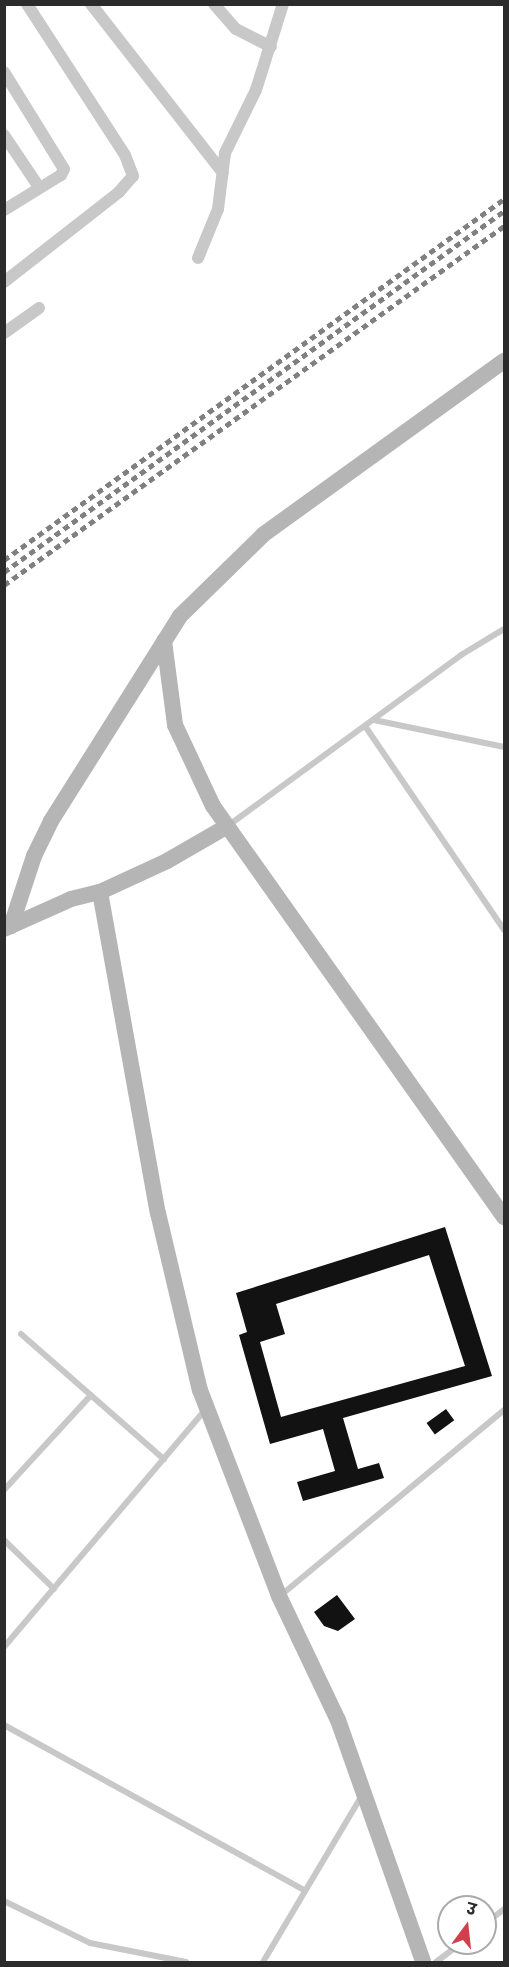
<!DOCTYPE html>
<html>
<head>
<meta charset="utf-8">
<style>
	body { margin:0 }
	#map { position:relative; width:509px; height:1967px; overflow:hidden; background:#fff; font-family:Poppins,"Noto Sans Devanagari",sans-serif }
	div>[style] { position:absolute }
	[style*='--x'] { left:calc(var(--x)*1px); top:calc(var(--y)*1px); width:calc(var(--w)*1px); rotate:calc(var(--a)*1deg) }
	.building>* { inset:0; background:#121212; transform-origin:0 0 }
	.lane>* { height:6px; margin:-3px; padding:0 3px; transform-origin:3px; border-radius:3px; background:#c8c8c8 }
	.street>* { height:12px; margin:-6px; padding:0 6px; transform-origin:6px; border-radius:6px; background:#c8c8c8 }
	.secondary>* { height:16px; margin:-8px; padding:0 8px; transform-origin:8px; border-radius:8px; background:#b5b5b5 }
	.rail>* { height:4.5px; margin-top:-2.25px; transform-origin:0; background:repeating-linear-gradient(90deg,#808080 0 6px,transparent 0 10.5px) }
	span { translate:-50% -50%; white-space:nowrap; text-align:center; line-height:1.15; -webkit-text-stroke:6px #fff; paint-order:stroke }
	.frame { position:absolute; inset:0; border:6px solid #2b2b2b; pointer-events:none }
	.north { position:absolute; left:437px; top:1895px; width:60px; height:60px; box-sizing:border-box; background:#fff; border:2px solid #aaa; border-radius:50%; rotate:15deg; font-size:16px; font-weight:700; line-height:24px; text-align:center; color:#2b2b2b }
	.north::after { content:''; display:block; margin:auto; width:21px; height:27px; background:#d0404c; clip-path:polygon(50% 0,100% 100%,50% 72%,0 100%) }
</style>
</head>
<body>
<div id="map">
	<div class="building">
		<i style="clip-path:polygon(evenodd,445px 1227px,492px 1376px,343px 1418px,358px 1469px,379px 1463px,384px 1478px,303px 1501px,297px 1482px,335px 1471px,323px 1429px,270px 1444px,239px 1335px,247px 1332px,236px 1293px,445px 1227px,429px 1255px,465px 1366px,281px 1417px,260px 1342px,285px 1334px,276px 1304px,429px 1255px)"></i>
		<i style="left:446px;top:1409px;width:14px;height:24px;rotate:54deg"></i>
		<i style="clip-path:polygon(337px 1595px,355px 1619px,338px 1631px,324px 1626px,314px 1612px)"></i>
	</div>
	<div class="lane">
		<i style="--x:374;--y:720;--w:133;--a:11.7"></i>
		<i style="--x:365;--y:726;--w:247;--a:55.7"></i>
		<i style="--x:229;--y:825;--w:288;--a:-36.2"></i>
		<i style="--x:461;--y:655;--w:50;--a:-31.2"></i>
		<i style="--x:21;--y:1334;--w:190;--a:41.2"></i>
		<i style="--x:4;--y:1490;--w:127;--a:-47.5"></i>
		<i style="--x:4;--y:1540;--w:70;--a:44.4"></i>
		<i style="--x:280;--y:1596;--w:291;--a:-39.7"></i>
		<i style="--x:4;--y:1647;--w:312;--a:-49.7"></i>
		<i style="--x:4;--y:1725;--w:342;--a:28.8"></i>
		<i style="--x:4;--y:1901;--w:96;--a:26"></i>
		<i style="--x:90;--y:1943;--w:98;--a:11.2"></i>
		<i style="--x:485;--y:1924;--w:24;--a:-38"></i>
		<i style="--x:263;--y:1962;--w:194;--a:-59.3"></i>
		<i style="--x:436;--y:1962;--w:31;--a:-37"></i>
	</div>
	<div class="street">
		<i style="--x:91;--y:4;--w:214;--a:52"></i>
		<i style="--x:214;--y:4;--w:33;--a:49"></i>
		<i style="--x:236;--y:29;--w:39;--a:27"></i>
		<i style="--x:4;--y:72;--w:114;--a:58.3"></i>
		<i style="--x:64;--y:169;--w:7;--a:117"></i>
		<i style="--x:61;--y:175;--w:67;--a:148.4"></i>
		<i style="--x:4;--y:135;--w:63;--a:56.1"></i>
		<i style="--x:198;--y:258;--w:53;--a:-67.8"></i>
		<i style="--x:218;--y:209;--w:56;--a:-82.9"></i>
		<i style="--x:225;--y:153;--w:70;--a:-63.8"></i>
		<i style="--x:256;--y:90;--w:90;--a:-72.6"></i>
		<i style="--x:4;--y:282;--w:146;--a:-38"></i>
		<i style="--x:119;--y:192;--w:21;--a:-49"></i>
		<i style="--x:133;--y:176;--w:22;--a:-111"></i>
		<i style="--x:125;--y:155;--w:180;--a:-123"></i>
		<i style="--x:4;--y:333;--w:43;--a:-35.5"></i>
	</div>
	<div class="secondary">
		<i style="--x:164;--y:641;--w:85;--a:82.5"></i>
		<i style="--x:175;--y:725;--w:89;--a:64.9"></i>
		<i style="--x:213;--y:806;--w:504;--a:54.7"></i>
		<i style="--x:100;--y:892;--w:74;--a:-24.8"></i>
		<i style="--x:167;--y:861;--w:68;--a:-30"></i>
		<i style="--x:11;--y:926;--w:74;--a:-71.8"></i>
		<i style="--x:34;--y:856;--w:39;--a:-64"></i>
		<i style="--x:51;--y:821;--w:242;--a:-57.8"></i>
		<i style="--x:180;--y:616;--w:117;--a:-44.3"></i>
		<i style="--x:264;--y:534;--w:296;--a:-35.8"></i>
		<i style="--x:4;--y:929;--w:73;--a:-24.1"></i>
		<i style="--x:71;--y:899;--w:30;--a:-14"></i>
		<i style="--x:100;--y:892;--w:326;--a:79.8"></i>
		<i style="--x:158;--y:1213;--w:182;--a:76.7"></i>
		<i style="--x:200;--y:1390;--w:221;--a:69"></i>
		<i style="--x:279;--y:1596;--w:137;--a:64.6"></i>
		<i style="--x:338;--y:1720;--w:256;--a:70.6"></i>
	</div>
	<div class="rail">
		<i style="--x:4;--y:560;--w:617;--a:-35.83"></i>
		<i style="--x:4;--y:572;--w:617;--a:-35.83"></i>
		<i style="--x:4;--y:585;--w:616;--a:-35.68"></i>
	</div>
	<div class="frame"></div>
	<div class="north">उ</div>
</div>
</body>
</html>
